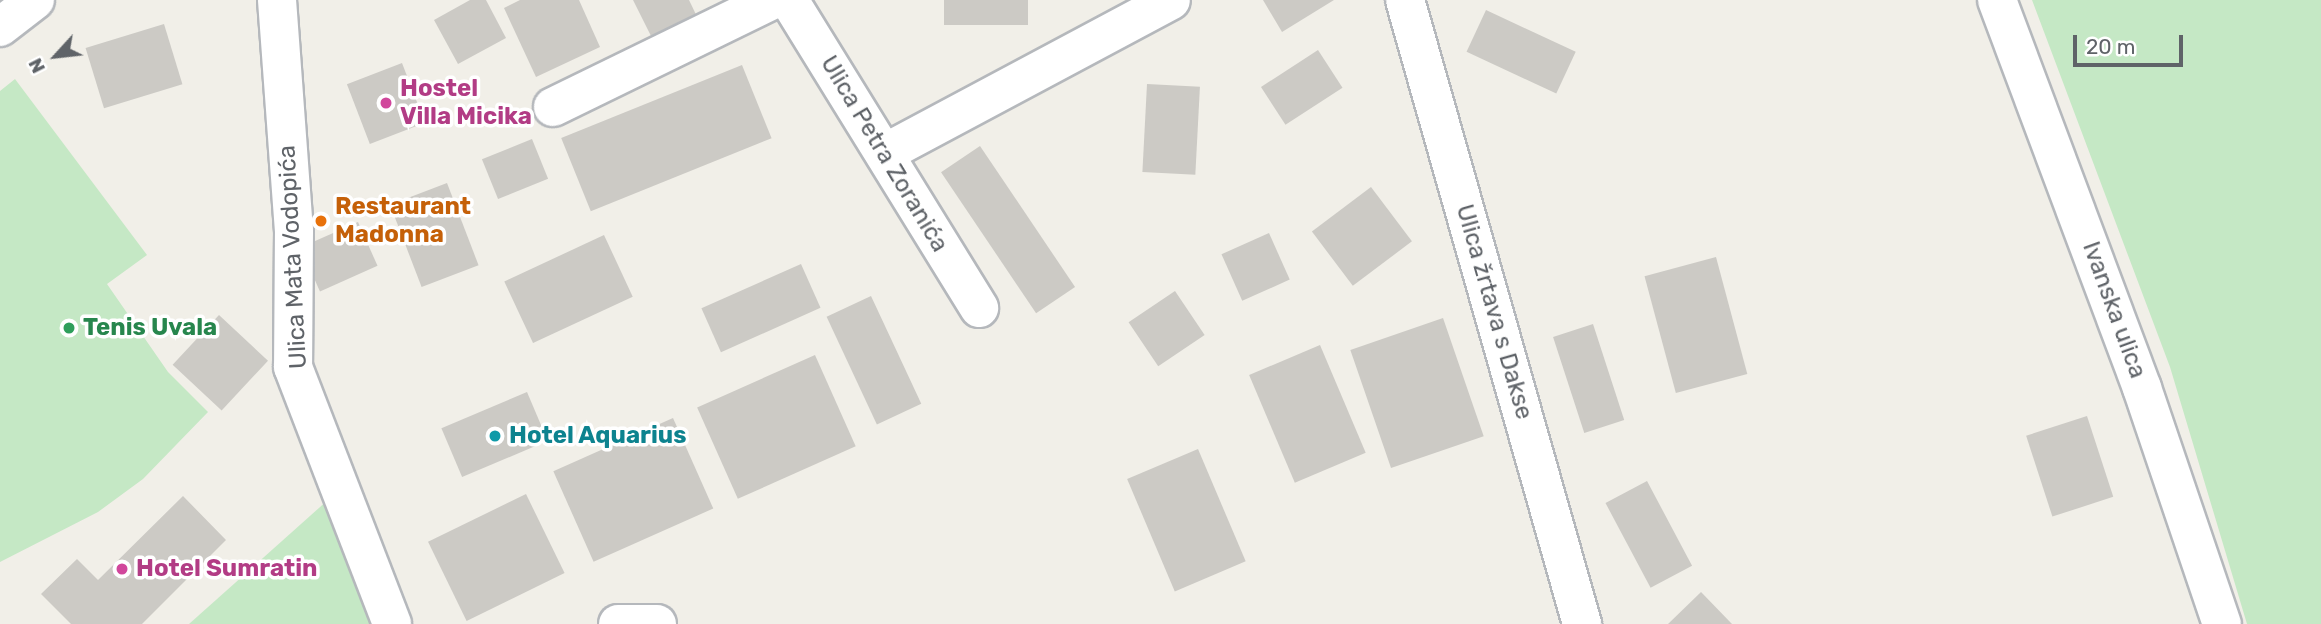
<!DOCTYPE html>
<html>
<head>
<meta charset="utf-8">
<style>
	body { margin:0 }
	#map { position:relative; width:2321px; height:624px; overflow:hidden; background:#f1efe8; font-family:Rubik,sans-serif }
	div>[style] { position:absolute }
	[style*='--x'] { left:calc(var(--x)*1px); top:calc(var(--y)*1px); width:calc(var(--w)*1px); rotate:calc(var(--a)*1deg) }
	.green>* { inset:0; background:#c5e8c5 }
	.building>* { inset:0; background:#cccac5; transform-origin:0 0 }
	.roads { filter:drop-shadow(2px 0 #b5b8bc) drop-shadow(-2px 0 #b5b8bc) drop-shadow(0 2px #b5b8bc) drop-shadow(0 -2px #b5b8bc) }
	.minor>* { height:38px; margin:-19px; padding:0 19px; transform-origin:19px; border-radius:19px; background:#fff }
	.dots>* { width:19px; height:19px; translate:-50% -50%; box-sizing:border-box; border:4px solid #fff; border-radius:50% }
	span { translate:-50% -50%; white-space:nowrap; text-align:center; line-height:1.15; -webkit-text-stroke:7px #fff; paint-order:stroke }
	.hotel-label { font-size:24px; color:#b23c85; font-weight:700 }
	.left { translate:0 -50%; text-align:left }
	.street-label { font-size:24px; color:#5f6368 }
	.food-label { font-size:24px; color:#c56008; font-weight:700 }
	.leisure-label { font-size:24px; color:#27864d; font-weight:700 }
	.culture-label { font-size:24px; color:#0d838f; font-weight:700 }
	.north { position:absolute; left:21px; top:21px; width:70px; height:70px; -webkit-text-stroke:5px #fff; paint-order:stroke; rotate:243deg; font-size:19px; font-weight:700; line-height:28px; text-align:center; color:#5f6368 }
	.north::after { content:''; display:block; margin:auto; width:24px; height:32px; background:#5f6368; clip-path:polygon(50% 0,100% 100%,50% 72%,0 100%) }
	.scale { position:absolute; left:2073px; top:35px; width:110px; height:32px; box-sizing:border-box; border:4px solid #5f6368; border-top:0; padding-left:9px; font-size:21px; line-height:24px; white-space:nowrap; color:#5f6368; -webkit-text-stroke:5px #fff; paint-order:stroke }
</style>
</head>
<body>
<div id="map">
	<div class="green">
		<i style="clip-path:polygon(2032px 0,2321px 0,2321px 624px,2247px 624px,2170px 367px)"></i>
		<i style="clip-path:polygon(15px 79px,147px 255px,107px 284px,168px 372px,208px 412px,143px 479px,98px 512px,0 562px,0 91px)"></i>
		<i style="clip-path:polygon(329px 499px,376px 624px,189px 624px)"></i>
	</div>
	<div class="building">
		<i style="clip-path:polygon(470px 0,486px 0,506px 38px,458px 64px,434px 20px)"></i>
		<i style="clip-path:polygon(520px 0,579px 0,600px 47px,536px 77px,504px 8px)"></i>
		<i style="clip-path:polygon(633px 0,689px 0,702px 27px,657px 48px)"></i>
		<i style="left:944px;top:0;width:84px;height:25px"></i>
		<i style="clip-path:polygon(1263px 0,1334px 0,1282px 32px)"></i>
		<i style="left:1486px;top:10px;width:99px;height:46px;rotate:25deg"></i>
		<i style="left:164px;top:24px;width:63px;height:82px;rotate:73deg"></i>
		<i style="left:1318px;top:50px;width:45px;height:68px;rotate:57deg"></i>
		<i style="left:402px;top:63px;width:64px;height:59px;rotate:69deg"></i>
		<i style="left:742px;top:65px;width:79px;height:195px;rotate:68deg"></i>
		<i style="left:1147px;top:84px;width:53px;height:88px;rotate:3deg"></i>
		<i style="left:532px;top:139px;width:43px;height:54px;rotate:68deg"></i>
		<i style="left:980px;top:146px;width:170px;height:47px;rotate:56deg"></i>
		<i style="left:447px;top:183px;width:88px;height:61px;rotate:69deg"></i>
		<i style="left:1371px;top:187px;width:68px;height:74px;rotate:53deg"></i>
		<i style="left:358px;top:222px;width:48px;height:63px;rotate:66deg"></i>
		<i style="left:1269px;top:233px;width:51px;height:52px;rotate:66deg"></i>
		<i style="left:604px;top:235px;width:68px;height:110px;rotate:65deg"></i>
		<i style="left:1716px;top:257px;width:121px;height:74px;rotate:75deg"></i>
		<i style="left:801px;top:264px;width:48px;height:109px;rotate:66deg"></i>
		<i style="left:1175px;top:291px;width:53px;height:56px;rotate:56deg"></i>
		<i style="left:871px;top:296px;width:119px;height:49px;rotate:65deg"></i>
		<i style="left:219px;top:315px;width:67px;height:68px;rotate:43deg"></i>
		<i style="left:1443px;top:318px;width:125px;height:98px;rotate:71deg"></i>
		<i style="left:1593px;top:324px;width:101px;height:42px;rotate:72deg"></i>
		<i style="left:1320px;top:345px;width:117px;height:77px;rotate:67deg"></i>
		<i style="left:815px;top:355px;width:100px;height:129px;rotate:66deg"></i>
		<i style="left:527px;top:392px;width:53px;height:93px;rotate:67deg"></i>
		<i style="left:2087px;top:416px;width:85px;height:64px;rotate:72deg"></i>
		<i style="left:673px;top:418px;width:99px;height:131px;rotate:66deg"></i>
		<i style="left:1198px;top:449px;width:122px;height:77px;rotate:67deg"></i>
		<i style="left:1647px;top:481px;width:96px;height:47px;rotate:62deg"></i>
		<i style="left:526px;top:494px;width:88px;height:109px;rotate:64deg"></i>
		<i style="clip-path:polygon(183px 496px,226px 540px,142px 624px,71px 624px,41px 594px,77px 559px,98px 580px)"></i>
		<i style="clip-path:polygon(1701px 592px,1732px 624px,1668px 624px)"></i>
	</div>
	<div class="roads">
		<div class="minor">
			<i style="--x:277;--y:0;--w:231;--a:85.8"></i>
			<i style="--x:294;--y:230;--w:137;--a:90.4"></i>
			<i style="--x:293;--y:367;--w:275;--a:68.9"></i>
			<i style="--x:789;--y:0;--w:362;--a:58.3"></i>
			<i style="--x:1405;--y:0;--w:649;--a:74.16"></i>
			<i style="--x:1997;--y:0;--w:414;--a:69.5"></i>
			<i style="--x:2142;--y:388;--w:249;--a:71.3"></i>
			<i style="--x:0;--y:27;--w:44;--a:-37.6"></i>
			<i style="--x:553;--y:107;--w:244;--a:-26"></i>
			<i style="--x:885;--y:153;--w:324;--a:-28.1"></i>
			<i style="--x:618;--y:624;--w:39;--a:0"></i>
		</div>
	</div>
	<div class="dots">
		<i style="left:386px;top:103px;background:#d1479c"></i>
		<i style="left:321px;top:221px;background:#e8710a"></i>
		<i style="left:69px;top:328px;background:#2e9e5b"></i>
		<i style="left:495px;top:436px;background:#0f9aa8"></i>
		<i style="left:122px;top:569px;background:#d1479c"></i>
	</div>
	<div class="hotel-label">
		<span class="left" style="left:400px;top:103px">Hostel<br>Villa Micika</span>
		<span class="left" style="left:136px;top:569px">Hotel Sumratin</span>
	</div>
	<div class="street-label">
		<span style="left:884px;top:154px;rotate:59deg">Ulica Petra Zoranića</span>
		<span style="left:293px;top:257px;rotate:-93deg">Ulica Mata Vodopića</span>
		<span style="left:2114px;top:310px;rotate:70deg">Ivanska ulica</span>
		<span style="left:1494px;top:312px;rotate:74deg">Ulica žrtava s Dakse</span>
	</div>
	<div class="food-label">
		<span class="left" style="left:335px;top:221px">Restaurant<br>Madonna</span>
	</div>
	<div class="leisure-label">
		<span class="left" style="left:83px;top:328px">Tenis Uvala</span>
	</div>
	<div class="culture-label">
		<span class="left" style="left:509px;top:436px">Hotel Aquarius</span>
	</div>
	<div class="north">N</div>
	<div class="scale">20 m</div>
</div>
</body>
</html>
